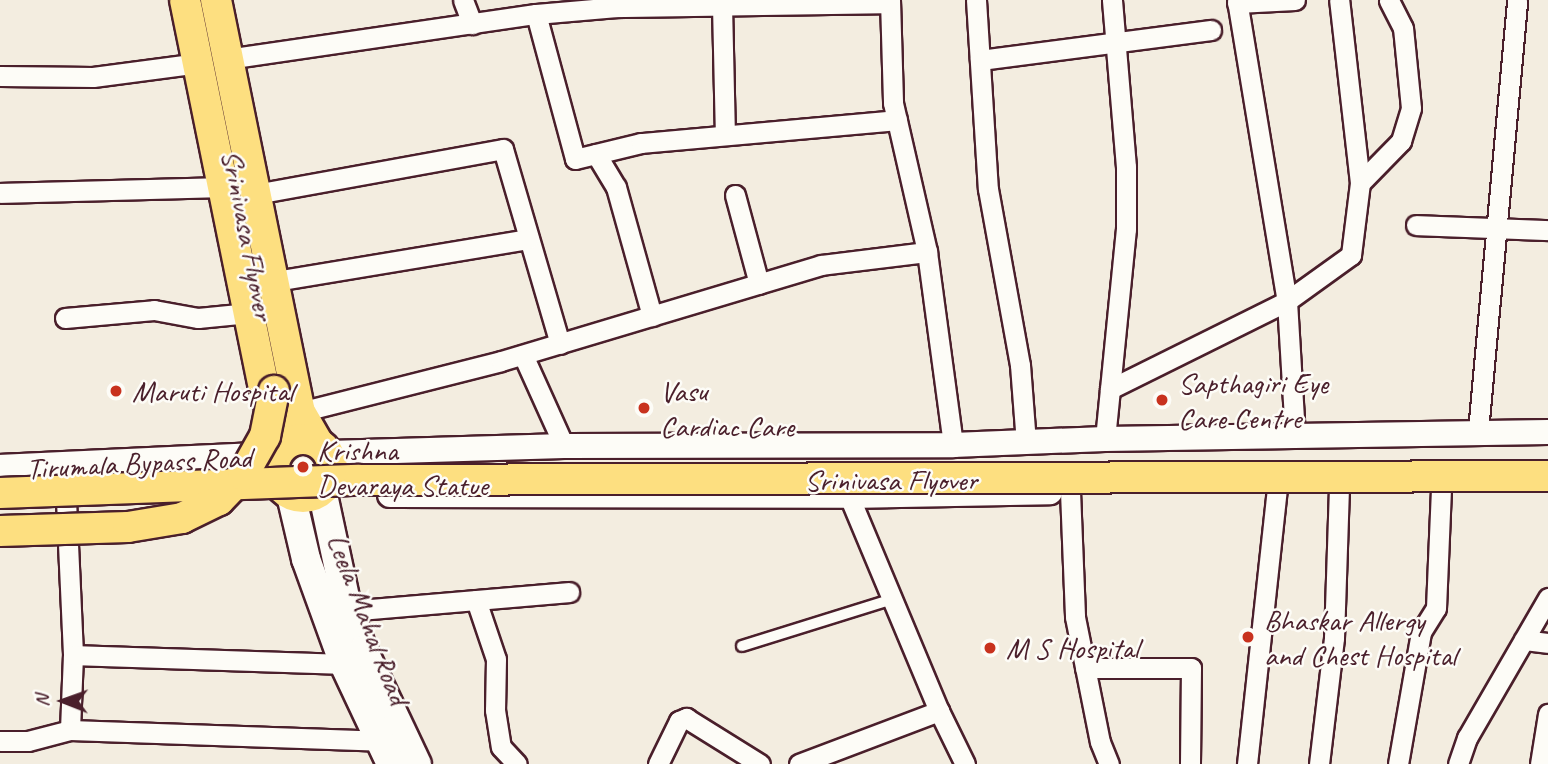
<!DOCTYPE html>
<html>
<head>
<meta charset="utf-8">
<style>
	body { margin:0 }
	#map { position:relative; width:1548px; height:764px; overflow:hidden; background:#f3ede0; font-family:Caveat,sans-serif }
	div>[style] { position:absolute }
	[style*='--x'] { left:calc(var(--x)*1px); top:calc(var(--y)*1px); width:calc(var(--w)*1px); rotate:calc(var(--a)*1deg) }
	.roads { filter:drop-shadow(2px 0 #4a1f2b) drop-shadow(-2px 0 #4a1f2b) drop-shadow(0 2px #4a1f2b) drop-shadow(0 -2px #4a1f2b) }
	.service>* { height:10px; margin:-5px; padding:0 5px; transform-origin:5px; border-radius:5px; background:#fdfcf7 }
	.minor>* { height:19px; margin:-9.5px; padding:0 9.5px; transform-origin:9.5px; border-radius:9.5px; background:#fdfcf7 }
	.tertiary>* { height:24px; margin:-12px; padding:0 12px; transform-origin:12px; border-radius:12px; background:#fdfcf7 }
	.secondary>* { height:28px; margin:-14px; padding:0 14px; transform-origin:14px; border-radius:14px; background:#fdfcf7 }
	.primary>* { height:30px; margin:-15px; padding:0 15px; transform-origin:15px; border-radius:15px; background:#fddf80 }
	.primary>.ring { margin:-15px; padding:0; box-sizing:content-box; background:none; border:30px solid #fddf80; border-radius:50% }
	.bridges { filter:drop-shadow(2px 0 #4a1f2b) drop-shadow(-2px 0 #4a1f2b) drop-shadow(0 2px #4a1f2b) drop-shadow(0 -2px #4a1f2b) }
	.primary-bridge>* { height:30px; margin:-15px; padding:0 15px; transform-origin:15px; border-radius:15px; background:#fddf80 }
	.dots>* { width:19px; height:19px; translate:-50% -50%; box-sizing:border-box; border:4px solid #fdfcf7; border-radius:50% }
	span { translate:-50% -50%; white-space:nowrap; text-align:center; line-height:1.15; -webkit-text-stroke:5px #fdfcf7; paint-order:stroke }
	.street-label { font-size:30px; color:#4a1f2b }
	.poi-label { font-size:30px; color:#4a1f2b }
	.left { translate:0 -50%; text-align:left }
	.north { position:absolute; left:28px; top:666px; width:70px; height:70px; -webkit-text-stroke:5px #fdfcf7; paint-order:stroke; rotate:271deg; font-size:19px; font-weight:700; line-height:28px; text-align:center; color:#4a1f2b }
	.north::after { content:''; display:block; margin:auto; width:24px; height:32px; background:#4a1f2b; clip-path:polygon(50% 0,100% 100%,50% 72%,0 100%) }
</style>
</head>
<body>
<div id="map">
	<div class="roads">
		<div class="service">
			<i style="--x:742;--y:646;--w:158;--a:-17.3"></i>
		</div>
		<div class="minor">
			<i style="--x:463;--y:0;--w:26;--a:69"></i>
			<i style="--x:890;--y:0;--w:103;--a:88.3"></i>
			<i style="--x:893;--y:103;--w:153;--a:77.1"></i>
			<i style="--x:927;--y:252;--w:195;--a:82.3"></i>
			<i style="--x:976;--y:0;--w:189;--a:86.4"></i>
			<i style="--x:988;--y:189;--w:179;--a:79.7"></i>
			<i style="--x:1020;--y:365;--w:78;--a:85.6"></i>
			<i style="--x:1237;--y:0;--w:305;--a:80.6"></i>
			<i style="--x:1287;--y:301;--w:135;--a:86.6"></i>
			<i style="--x:1237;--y:3;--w:58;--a:-3"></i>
			<i style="--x:722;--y:5;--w:130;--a:88.7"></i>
			<i style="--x:536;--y:14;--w:150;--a:74.9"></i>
			<i style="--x:575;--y:159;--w:68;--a:-13.6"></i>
			<i style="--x:641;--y:143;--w:257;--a:-5.1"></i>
			<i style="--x:227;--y:59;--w:312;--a:-8.3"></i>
			<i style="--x:536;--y:14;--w:81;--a:-4.9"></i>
			<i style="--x:617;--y:7;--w:273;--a:-0.8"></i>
			<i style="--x:980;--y:60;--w:233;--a:-7.4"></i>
			<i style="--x:0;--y:76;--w:93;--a:0.6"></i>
			<i style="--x:93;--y:77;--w:107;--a:-7.5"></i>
			<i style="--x:596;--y:154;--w:39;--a:59"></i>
			<i style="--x:616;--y:187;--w:134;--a:74.4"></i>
			<i style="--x:1360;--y:183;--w:59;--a:-45.7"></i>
			<i style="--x:1401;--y:141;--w:34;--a:-73"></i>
			<i style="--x:1411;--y:108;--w:80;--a:-95.7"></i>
			<i style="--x:1403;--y:28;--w:31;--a:-117"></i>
			<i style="--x:0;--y:193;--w:225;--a:-1.5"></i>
			<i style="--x:256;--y:194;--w:251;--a:-10.3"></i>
			<i style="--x:503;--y:149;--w:203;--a:73.7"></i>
			<i style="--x:735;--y:195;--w:92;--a:74.9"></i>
			<i style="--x:1416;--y:225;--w:132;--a:2.2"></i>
			<i style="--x:275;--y:281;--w:257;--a:-9.4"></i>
			<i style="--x:65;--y:318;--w:89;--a:-5.1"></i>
			<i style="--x:154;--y:310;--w:45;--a:10.3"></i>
			<i style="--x:198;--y:318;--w:51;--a:-5.6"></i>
			<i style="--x:523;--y:355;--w:100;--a:65.7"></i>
			<i style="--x:1110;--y:389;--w:198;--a:-26.4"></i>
			<i style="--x:1287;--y:301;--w:79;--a:-35.7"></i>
			<i style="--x:1351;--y:255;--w:73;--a:-82.9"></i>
			<i style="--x:1360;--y:183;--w:184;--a:-96.5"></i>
			<i style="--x:300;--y:412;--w:207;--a:-14.2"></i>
			<i style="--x:501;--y:361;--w:334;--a:-16.7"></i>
			<i style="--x:821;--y:265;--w:107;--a:-7"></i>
			<i style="--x:1478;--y:431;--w:433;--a:-84.8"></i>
			<i style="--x:1105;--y:439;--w:211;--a:-84.3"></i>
			<i style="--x:1126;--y:229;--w:62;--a:-90"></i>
			<i style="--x:1126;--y:167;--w:168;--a:-94.8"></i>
			<i style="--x:1070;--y:491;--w:126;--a:87.7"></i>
			<i style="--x:1075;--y:617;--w:127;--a:78.7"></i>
			<i style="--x:1100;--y:742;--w:24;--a:68"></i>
			<i style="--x:849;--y:496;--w:233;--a:67.3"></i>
			<i style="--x:939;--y:711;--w:59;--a:63.9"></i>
			<i style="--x:66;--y:500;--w:155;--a:87.4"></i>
			<i style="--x:73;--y:655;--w:75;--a:92.3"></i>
			<i style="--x:476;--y:600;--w:62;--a:71.3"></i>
			<i style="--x:496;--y:659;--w:51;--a:91.1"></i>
			<i style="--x:495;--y:710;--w:37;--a:81"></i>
			<i style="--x:501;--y:747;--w:23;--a:47"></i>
			<i style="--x:348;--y:611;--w:222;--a:-4.9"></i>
			<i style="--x:1524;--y:640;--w:24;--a:7"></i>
			<i style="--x:73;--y:655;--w:271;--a:1.9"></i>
			<i style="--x:1085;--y:668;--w:106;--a:0"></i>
			<i style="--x:1191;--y:668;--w:96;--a:90.6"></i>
			<i style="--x:0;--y:741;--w:28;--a:0"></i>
			<i style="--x:28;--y:741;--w:43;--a:-14.7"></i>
			<i style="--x:70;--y:730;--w:310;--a:2"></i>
			<i style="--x:658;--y:764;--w:48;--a:-64"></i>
			<i style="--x:679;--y:721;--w:8;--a:-23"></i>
			<i style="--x:686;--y:718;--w:87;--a:31.9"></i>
			<i style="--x:799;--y:764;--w:150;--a:-20.7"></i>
			<i style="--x:1247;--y:764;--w:276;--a:-83.8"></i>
			<i style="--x:1319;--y:764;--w:127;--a:-83.2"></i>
			<i style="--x:1334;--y:638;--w:149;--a:-88.1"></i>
			<i style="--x:1398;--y:764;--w:134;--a:-80.1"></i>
			<i style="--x:1421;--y:632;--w:28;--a:-58"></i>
			<i style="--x:1436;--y:608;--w:120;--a:-87.6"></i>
			<i style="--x:1458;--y:764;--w:28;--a:-71"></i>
			<i style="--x:1467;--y:738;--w:162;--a:-59.9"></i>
			<i style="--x:1540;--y:764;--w:51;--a:-80.9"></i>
		</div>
		<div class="tertiary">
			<i style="--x:329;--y:453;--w:235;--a:-1.7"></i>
			<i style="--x:564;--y:446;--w:389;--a:-0.1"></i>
			<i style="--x:953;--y:445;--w:152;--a:-2.3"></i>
			<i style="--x:1105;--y:439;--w:443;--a:-0.9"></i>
			<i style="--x:0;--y:467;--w:277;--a:-2.7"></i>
			<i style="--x:390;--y:495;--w:459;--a:0.1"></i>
			<i style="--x:849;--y:496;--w:201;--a:-1.1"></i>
		</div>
		<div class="secondary">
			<i style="--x:322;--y:490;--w:124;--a:77.9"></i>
			<i style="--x:348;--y:611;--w:42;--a:69"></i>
			<i style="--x:363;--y:650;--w:126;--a:64.7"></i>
			<i style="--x:291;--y:495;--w:66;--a:76.8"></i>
			<i style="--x:306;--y:559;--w:112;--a:70.1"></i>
			<i style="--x:344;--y:664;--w:110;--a:64.8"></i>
		</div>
		<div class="primary">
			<i style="--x:185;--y:0;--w:406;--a:78.5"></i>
			<i style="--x:266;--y:398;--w:50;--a:57.3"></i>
			<i style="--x:216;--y:0;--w:420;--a:78.5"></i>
			<i style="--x:300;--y:412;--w:34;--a:60"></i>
			<i class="ring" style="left:274px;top:439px;width:28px;height:28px"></i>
		</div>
	</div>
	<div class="bridges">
		<div class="primary-bridge">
			<i style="--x:0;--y:493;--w:359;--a:-2.1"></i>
			<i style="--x:359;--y:480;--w:1189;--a:-0.19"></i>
			<i style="--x:0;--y:531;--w:128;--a:-1.8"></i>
			<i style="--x:128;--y:527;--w:55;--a:-9.5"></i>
			<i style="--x:182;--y:518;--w:41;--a:-25.9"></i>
			<i style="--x:219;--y:500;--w:35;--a:-46"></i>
			<i style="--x:243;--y:475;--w:45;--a:-60.6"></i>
			<i style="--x:265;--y:436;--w:46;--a:-78.7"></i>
		</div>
	</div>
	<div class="dots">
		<i style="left:116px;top:391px;background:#c8321e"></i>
		<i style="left:1162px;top:400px;background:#c8321e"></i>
		<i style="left:644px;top:408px;background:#c8321e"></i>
		<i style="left:303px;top:467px;background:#c8321e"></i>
		<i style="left:1248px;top:637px;background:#c8321e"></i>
		<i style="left:990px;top:648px;background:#c8321e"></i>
	</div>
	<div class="street-label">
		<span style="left:248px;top:235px;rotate:79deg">Srinivasa Flyover</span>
		<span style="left:139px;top:463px;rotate:-3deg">Tirumala Bypass Road</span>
		<span style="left:891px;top:480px">Srinivasa Flyover</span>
		<span style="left:368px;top:619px;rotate:69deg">Leela Mahal Road</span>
	</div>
	<div class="poi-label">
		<span class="left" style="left:1178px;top:400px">Sapthagiri Eye<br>Care Centre</span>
		<span class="left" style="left:132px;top:391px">Maruti Hospital</span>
		<span class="left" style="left:660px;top:408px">Vasu<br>Cardiac Care</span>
		<span class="left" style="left:317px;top:467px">Krishna<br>Devaraya Statue</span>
		<span class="left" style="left:1264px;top:637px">Bhaskar Allergy<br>and Chest Hospital</span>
		<span class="left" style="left:1006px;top:648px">M S Hospital</span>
	</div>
	<div class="north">N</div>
</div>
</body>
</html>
